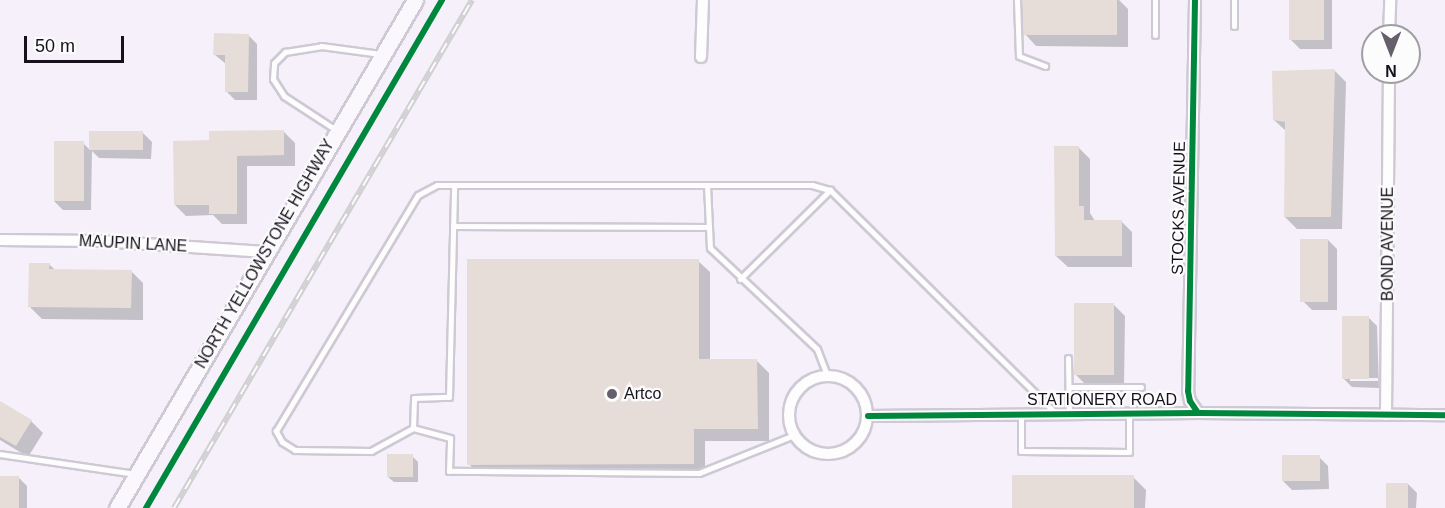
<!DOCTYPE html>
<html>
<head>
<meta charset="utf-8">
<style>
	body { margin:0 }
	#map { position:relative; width:1445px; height:508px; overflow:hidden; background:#f5f0fa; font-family:Helvetica,sans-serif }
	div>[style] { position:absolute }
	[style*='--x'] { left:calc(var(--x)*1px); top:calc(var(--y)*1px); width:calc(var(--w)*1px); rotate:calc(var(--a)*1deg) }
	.shadow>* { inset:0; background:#0003 }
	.building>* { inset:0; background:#e7ddd8; transform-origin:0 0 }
	.roads { filter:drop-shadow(2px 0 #cec9d4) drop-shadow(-2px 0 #cec9d4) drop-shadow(0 2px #cec9d4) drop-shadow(0 -2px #cec9d4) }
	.service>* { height:5px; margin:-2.5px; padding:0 2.5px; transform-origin:2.5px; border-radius:2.5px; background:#fefdfe }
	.minor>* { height:10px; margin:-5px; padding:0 5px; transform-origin:5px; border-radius:5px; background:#fefdfe }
	.minor>.ring { margin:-5px; padding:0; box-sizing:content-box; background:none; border:10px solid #fefdfe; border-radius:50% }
	.secondary>* { height:15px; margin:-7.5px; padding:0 7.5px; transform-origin:7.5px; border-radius:7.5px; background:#faf8fc }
	.rail>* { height:6px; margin-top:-3px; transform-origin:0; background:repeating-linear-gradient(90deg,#fcfcfc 0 11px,#d0cfd2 0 22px); box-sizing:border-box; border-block:2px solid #d0cfd2 }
	.cycleway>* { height:6px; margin:-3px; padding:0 3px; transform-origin:3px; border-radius:3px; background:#00873e }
	.dots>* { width:16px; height:16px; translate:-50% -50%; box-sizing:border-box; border:3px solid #fcfcfc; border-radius:50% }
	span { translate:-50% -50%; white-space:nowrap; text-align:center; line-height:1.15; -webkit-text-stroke:4.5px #fcfcfc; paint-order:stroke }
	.street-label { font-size:16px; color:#16111c }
	.poi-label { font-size:16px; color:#16111c }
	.left { translate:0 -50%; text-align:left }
	.north { position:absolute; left:1361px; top:24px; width:60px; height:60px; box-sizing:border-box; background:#fcfcfc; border:2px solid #a09ea2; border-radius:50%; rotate:180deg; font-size:16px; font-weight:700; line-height:24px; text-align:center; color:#16111c }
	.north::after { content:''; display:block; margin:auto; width:21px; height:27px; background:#645f6a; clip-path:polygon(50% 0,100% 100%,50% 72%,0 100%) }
	.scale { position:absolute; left:24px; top:36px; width:100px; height:27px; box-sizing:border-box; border:3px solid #16111c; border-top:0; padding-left:8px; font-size:18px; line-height:21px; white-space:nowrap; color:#16111c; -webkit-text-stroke:4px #fcfcfc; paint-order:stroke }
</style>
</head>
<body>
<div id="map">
	<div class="shadow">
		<i style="clip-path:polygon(1022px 0,1119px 0,1128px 9px,1128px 47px,1036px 46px,1025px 34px)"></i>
		<i style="clip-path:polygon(1291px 0,1332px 0,1332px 49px,1300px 49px,1291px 40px)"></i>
		<i style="clip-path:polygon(248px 35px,257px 44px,257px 100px,235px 100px,226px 91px,226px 64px,215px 55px)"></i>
		<i style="clip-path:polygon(1334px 70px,1346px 82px,1342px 229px,1297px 229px,1285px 217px,1286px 131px,1274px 120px)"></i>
		<i style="clip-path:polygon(284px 132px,295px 143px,295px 166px,247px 166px,247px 224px,222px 224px,213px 215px,186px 216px,175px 205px,210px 142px)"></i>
		<i style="clip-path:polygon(143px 133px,152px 142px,151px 159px,99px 158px,92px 151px,91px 210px,63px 210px,54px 201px,83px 143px,90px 150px)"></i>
		<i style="clip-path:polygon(1079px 148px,1090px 159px,1090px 213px,1095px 221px,1121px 221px,1132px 232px,1132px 267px,1068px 267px,1056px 256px)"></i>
		<i style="clip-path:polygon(1328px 240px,1337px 249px,1337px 310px,1312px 310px,1303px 301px)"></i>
		<i style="clip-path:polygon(698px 261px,710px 272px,710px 361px,757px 361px,769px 373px,769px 441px,705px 441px,705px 476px,480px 476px,469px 464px)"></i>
		<i style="clip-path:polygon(49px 264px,56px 271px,131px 271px,143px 283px,143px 320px,42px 319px,30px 307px)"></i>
		<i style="clip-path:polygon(1113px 304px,1125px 316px,1124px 386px,1087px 386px,1075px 374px)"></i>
		<i style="clip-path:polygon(evenodd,1368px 317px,1377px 326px,1379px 388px,1352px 387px,1343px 378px,1368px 317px,1350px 378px,1378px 378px,1378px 381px,1350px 381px,1350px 378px)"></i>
		<i style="clip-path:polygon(0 403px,31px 421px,43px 433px,28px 457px,0 440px)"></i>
		<i style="clip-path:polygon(412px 456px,418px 462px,418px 482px,394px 482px,388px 477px)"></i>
		<i style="clip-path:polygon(1319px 457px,1328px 466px,1329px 489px,1292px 490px,1283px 481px)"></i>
		<i style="clip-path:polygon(0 477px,18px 477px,27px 486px,27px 508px,0 508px)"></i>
		<i style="clip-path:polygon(1134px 478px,1146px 490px,1145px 508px,1013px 508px)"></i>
		<i style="clip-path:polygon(1408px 484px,1417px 493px,1416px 508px,1388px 508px)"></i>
	</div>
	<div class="building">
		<i style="left:1022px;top:0;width:95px;height:35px"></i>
		<i style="left:1289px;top:0;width:35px;height:40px"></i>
		<i style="clip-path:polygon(214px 33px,249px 34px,248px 92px,225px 92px,225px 55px,213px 55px)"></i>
		<i style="clip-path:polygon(1335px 69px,1331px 217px,1284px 217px,1285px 122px,1273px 120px,1272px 71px)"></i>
		<i style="clip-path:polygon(284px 130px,284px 155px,237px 156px,237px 214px,209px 214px,209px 205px,174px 205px,173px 141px,209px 140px,209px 131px)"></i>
		<i style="left:89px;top:131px;width:54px;height:19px"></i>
		<i style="left:54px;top:141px;width:30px;height:60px"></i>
		<i style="clip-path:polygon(1054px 146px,1079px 146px,1079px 206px,1084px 206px,1084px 220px,1122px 220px,1122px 256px,1055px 256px)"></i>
		<i style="left:1300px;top:239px;width:28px;height:63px"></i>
		<i style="clip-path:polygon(467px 259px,699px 259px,699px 359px,757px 359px,758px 429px,694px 429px,694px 464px,467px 465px)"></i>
		<i style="clip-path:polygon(29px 263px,50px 263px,49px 269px,132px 270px,131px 308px,28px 307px)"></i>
		<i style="left:1074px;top:303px;width:40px;height:72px"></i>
		<i style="left:1342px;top:316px;width:27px;height:63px"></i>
		<i style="clip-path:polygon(0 401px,32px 420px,16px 446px,0 437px)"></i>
		<i style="left:387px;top:454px;width:26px;height:23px"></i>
		<i style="left:1320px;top:455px;width:26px;height:38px;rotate:90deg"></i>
		<i style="left:1012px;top:475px;width:122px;height:33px"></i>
		<i style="left:0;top:476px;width:19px;height:32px"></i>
		<i style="left:1386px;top:483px;width:22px;height:25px"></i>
	</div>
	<div class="roads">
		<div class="service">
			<i style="--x:1017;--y:0;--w:56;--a:88"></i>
			<i style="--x:1019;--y:56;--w:28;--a:21"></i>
			<i style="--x:1155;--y:0;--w:35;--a:90"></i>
			<i style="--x:1234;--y:0;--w:26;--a:90"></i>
			<i style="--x:336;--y:130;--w:62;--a:-146.8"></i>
			<i style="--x:284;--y:96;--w:20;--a:-123"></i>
			<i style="--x:273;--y:79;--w:16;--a:-86"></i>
			<i style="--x:274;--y:63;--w:16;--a:-45"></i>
			<i style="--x:285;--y:52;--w:36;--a:-9"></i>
			<i style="--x:321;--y:46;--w:60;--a:7.7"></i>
			<i style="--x:707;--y:185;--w:63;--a:87.3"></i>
			<i style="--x:710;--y:248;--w:147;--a:43.3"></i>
			<i style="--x:817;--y:349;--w:28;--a:69"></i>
			<i style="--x:453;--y:226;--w:256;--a:0.2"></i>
			<i style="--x:740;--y:279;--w:127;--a:-44.7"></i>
			<i style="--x:1068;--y:358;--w:56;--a:89"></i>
			<i style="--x:1069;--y:387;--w:72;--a:0"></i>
			<i style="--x:1021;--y:414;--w:37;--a:90"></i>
			<i style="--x:1021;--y:451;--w:108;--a:0.5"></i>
			<i style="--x:1129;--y:452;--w:38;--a:-90"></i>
			<i style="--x:413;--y:428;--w:30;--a:-88"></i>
			<i style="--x:414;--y:398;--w:35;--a:-2"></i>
			<i style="--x:449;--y:397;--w:212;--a:-88.6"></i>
			<i style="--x:794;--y:435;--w:102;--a:158.2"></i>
			<i style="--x:699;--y:473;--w:250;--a:-179.5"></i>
			<i style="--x:449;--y:471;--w:33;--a:-88"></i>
			<i style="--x:450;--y:438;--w:38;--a:-165"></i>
			<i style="--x:413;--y:428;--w:48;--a:151.3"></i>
			<i style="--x:371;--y:451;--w:76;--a:-179.2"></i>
			<i style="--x:295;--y:450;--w:15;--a:-148"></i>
			<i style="--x:282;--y:442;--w:13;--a:-119"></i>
			<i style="--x:276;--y:431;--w:275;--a:-59"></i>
			<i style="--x:418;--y:195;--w:21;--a:-28"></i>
			<i style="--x:437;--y:185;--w:375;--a:0"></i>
			<i style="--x:812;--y:185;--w:19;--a:16"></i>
			<i style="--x:830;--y:190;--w:317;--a:44.7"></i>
			<i style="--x:0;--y:454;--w:136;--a:8.4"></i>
		</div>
		<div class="minor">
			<i style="--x:1195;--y:0;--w:391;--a:91"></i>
			<i style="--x:1188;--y:391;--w:10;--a:79"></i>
			<i style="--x:1190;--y:401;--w:14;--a:56"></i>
			<i style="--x:1389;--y:36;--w:36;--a:-88"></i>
			<i style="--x:701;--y:57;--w:57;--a:-88"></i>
			<i style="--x:0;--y:240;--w:101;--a:0.6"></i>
			<i style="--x:101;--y:241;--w:165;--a:3.8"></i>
			<i class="ring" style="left:789px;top:376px;width:68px;height:68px"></i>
			<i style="--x:1386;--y:415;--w:343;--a:-89.5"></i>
			<i style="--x:868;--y:416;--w:330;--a:-0.5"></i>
			<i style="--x:1198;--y:413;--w:247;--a:0.5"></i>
		</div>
		<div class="secondary">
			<i style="--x:117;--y:508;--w:589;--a:-59.6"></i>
		</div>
	</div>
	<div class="rail">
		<i style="--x:174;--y:508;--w:589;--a:-59.6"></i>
	</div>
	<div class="cycleway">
		<i style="--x:1195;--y:0;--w:391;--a:91"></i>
		<i style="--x:1188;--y:391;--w:10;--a:79"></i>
		<i style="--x:1190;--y:401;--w:14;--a:56"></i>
		<i style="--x:868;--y:416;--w:330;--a:-0.5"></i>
		<i style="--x:1198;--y:413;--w:247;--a:0.5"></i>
		<i style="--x:146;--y:508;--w:588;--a:-59.77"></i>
	</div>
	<div class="dots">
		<i style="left:612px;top:394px;background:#645f6a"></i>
	</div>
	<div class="street-label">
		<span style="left:1179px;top:208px;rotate:-89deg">STOCKS AVENUE</span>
		<span style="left:133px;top:244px;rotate:3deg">MAUPIN LANE</span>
		<span style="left:1388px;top:244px;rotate:-90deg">BOND AVENUE</span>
		<span style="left:265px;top:254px;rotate:-60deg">NORTH YELLOWSTONE HIGHWAY</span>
		<span style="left:1102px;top:400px">STATIONERY ROAD</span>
	</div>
	<div class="poi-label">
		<span class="left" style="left:624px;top:394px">Artco</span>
	</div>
	<div class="north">N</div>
	<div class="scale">50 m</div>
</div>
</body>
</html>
